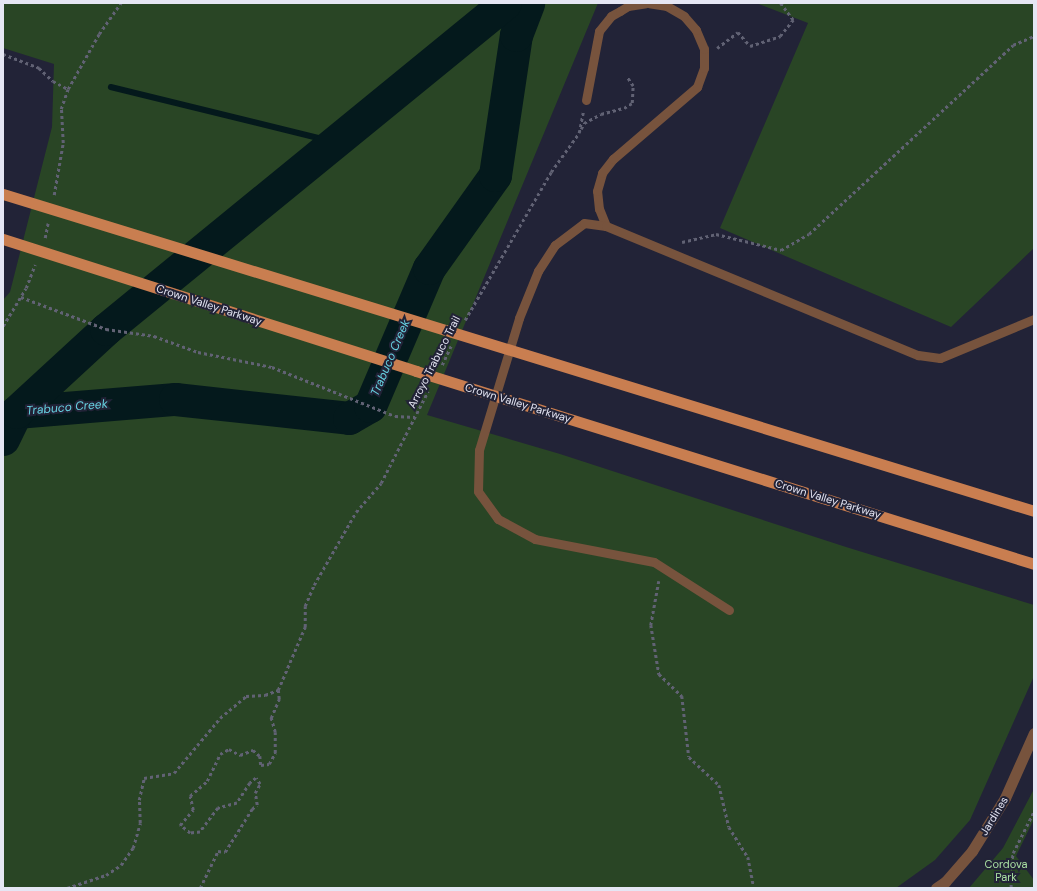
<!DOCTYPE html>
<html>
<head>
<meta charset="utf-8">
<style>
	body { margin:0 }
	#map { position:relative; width:1037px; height:891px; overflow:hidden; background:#222337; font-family:"DM Sans",sans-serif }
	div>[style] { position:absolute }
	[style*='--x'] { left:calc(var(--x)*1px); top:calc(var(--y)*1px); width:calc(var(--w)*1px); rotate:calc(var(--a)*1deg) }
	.green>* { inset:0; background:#294525 }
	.stream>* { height:5.5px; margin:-2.75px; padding:0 2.75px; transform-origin:2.75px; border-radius:2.75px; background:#04191c }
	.river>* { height:33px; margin:-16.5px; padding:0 16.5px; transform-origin:16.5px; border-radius:16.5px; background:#04191c }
	.path>* { height:2.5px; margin-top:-1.25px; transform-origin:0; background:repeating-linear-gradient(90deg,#616274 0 3px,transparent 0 6px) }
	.service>* { height:9px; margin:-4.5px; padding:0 4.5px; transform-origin:4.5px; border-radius:4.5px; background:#77533d }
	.minor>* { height:11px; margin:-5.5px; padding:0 5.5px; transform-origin:5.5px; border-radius:5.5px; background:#77533d }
	.primary>* { height:11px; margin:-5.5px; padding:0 5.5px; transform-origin:5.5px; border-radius:5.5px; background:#c97e50 }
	span { translate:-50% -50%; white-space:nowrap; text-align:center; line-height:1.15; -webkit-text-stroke:4px #222337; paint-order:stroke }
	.street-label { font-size:11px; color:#e5e6f4 }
	.park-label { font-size:11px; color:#aae0a2 }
	.water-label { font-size:12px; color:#67d3e3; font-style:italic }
	.frame { position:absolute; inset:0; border:4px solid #e5e6f4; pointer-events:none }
</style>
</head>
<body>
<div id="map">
	<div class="green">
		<i style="clip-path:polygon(3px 3px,598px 3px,427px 415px,560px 454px,846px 547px,1034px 605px,1034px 676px,970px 820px,935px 860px,896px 888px,3px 888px,3px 300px,10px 292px,52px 127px,54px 64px,3px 48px)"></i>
		<i style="clip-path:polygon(756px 3px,1034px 3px,1034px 248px,951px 327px,720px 228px,808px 23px)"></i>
		<i style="clip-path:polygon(1034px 789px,1034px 819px,1016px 856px,1034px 880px,1034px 888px,969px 888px,1003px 848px)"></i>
	</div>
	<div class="stream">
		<i style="--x:111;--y:87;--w:231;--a:13.8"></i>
	</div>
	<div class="river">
		<i style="--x:16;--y:412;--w:160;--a:-4.7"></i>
		<i style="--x:175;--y:399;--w:175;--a:6.2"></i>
		<i style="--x:349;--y:418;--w:24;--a:-30"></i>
		<i style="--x:370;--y:406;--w:150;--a:-66.9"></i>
		<i style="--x:429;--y:268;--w:114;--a:-54.6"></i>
		<i style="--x:495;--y:175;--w:142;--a:-81.5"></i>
		<i style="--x:516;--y:35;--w:34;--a:-69"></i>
		<i style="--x:3;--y:439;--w:30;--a:-64"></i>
		<i style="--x:16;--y:412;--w:122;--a:-42.7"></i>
		<i style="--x:106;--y:329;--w:515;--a:-39.25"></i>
	</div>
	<div class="path">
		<i style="--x:828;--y:3;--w:1;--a:0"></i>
		<i style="--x:717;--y:48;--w:26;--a:-37"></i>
		<i style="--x:738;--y:32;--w:18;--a:49"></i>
		<i style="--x:750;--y:46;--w:32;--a:-18"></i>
		<i style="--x:780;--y:36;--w:21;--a:-51"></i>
		<i style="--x:793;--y:20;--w:21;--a:-127"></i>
		<i style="--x:3;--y:54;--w:39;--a:21"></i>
		<i style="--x:39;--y:68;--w:19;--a:43"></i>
		<i style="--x:53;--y:81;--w:17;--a:28"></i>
		<i style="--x:581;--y:129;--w:7;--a:-63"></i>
		<i style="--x:584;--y:123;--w:19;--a:-28"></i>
		<i style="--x:601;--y:114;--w:24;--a:-15"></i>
		<i style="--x:624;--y:108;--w:9;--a:-32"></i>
		<i style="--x:632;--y:103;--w:17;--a:-87"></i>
		<i style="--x:633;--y:86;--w:11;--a:-124"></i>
		<i style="--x:54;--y:195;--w:53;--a:-80.2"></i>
		<i style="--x:63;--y:143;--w:34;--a:-93"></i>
		<i style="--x:61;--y:109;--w:21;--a:-71"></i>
		<i style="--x:68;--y:89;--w:63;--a:-60.6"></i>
		<i style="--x:99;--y:34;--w:38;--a:-55"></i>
		<i style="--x:45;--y:238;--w:15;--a:-79"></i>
		<i style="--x:682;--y:242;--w:35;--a:-13"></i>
		<i style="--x:716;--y:234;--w:67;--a:13.8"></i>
		<i style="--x:781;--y:250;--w:32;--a:-30"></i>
		<i style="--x:809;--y:234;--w:278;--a:-42.8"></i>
		<i style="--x:1013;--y:45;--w:23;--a:-23"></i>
		<i style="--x:21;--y:297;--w:91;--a:20.6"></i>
		<i style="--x:106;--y:329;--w:49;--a:8.3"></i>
		<i style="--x:154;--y:336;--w:47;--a:20"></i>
		<i style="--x:198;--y:352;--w:76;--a:11.5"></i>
		<i style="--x:272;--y:367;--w:132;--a:21.7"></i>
		<i style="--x:395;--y:416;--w:20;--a:3"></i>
		<i style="--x:465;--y:320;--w:171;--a:-59.8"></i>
		<i style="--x:551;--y:172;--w:48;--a:-54.3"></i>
		<i style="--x:579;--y:133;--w:21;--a:-79"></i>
		<i style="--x:3;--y:326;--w:44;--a:-58.8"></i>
		<i style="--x:26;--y:288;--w:25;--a:-69"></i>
		<i style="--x:442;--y:365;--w:21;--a:-65"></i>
		<i style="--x:659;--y:581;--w:45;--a:100.3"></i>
		<i style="--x:651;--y:625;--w:50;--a:80.7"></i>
		<i style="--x:659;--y:674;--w:32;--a:44"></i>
		<i style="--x:682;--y:696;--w:61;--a:83.5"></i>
		<i style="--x:689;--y:757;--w:41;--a:43"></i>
		<i style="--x:719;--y:785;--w:43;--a:76.6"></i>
		<i style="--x:729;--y:827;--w:36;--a:58"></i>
		<i style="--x:748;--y:857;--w:32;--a:79"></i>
		<i style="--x:67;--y:888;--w:41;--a:-18.4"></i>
		<i style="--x:106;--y:875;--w:18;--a:-34"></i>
		<i style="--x:121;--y:865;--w:21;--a:-55"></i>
		<i style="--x:133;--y:848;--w:26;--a:-74"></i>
		<i style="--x:140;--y:823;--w:23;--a:-92"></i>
		<i style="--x:139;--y:800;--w:23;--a:-77"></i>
		<i style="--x:144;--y:778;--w:30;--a:-9"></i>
		<i style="--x:174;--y:773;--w:72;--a:-50.1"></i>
		<i style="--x:220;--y:718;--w:34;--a:-40"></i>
		<i style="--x:246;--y:696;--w:19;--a:-3"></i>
		<i style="--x:265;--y:695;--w:14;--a:-21"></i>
		<i style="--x:278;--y:690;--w:69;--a:-66.8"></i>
		<i style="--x:305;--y:627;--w:21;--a:-90"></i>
		<i style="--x:305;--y:606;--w:23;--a:-67"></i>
		<i style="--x:314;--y:585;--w:84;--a:-60.1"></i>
		<i style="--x:356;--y:512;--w:38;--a:-49"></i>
		<i style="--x:381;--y:483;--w:103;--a:-62.9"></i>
		<i style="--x:200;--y:888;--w:41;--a:-64.1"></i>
		<i style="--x:218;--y:851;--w:7;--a:8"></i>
		<i style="--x:225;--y:852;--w:51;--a:-57.9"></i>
		<i style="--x:252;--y:809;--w:6;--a:-39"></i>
		<i style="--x:257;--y:805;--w:12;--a:-99"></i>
		<i style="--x:255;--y:793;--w:10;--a:-61"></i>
		<i style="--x:260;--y:784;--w:7;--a:-124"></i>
		<i style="--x:256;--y:778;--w:8;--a:140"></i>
		<i style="--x:250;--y:783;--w:24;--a:123"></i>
		<i style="--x:237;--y:803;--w:20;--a:165"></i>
		<i style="--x:218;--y:808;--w:30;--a:127"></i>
		<i style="--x:200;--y:832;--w:10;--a:174"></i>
		<i style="--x:190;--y:833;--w:13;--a:-141"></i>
		<i style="--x:180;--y:825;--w:20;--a:-49"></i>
		<i style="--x:193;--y:810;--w:14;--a:-102"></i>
		<i style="--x:190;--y:796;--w:23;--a:-41"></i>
		<i style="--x:207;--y:781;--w:30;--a:-64"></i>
		<i style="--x:220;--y:754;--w:10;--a:-29"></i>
		<i style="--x:229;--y:749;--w:13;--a:29"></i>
		<i style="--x:240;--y:755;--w:14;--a:-21"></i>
		<i style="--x:253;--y:750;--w:9;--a:41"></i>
		<i style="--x:260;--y:756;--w:9;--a:84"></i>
		<i style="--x:261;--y:765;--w:8;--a:-7"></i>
		<i style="--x:269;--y:764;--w:13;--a:-61"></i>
		<i style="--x:275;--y:753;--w:21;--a:-90"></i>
		<i style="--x:275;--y:732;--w:15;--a:-106"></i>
		<i style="--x:271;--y:718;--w:21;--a:-67"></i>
		<i style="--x:279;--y:699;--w:9;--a:-96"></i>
		<i style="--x:1011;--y:888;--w:18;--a:-93"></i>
		<i style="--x:1010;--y:870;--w:17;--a:-80"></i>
		<i style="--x:1013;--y:853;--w:47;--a:-63.4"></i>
	</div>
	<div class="service">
		<i style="--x:586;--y:100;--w:70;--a:-79.3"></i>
		<i style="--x:599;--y:31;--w:19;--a:-51"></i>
		<i style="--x:611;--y:16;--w:10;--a:-29"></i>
		<i style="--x:620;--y:11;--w:9;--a:-32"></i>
		<i style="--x:628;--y:6;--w:18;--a:-9"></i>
		<i style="--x:606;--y:226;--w:18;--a:-112"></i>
		<i style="--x:599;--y:209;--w:18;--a:-96"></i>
		<i style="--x:597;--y:191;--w:19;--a:-74"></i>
		<i style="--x:602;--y:173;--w:18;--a:-52"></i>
		<i style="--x:613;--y:159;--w:111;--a:-40.6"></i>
		<i style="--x:697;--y:87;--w:20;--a:-70"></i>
		<i style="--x:704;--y:68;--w:19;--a:-90"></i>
		<i style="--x:704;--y:49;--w:21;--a:-113"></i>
		<i style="--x:696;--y:30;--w:18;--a:-131"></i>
		<i style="--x:684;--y:16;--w:20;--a:-150"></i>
		<i style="--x:667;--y:6;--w:18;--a:-171"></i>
		<i style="--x:729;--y:610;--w:89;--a:-147.4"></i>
		<i style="--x:654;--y:562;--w:121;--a:-169.1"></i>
		<i style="--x:535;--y:539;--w:42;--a:-151.6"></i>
		<i style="--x:498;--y:519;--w:34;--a:-126"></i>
		<i style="--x:478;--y:491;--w:41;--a:-88.6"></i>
		<i style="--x:479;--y:450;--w:138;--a:-73.1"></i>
		<i style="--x:519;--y:318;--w:51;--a:-68"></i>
		<i style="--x:538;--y:271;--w:31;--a:-57"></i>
		<i style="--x:555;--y:245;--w:36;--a:-37"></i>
		<i style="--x:584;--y:223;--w:22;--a:8"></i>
		<i style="--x:606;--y:226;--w:338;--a:22.5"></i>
		<i style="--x:918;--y:355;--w:22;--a:8"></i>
		<i style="--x:940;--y:358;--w:102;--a:-22.5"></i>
	</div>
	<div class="minor">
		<i style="--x:936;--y:888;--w:11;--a:-34"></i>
		<i style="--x:945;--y:882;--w:41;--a:-48.9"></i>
		<i style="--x:972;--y:851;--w:62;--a:-58.1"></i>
		<i style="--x:1005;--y:798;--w:71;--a:-66"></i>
	</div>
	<div class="primary">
		<i style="--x:3;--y:194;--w:1079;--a:17.09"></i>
		<i style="--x:3;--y:239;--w:434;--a:17.7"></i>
		<i style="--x:416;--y:371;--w:647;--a:17.34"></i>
	</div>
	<div class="street-label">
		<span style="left:209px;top:305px;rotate:18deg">Crown Valley Parkway</span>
		<span style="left:434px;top:362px;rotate:-63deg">Arroyo Trabuco Trail</span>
		<span style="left:518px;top:403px;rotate:17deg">Crown Valley Parkway</span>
		<span style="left:828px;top:499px;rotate:17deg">Crown Valley Parkway</span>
		<span style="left:994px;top:816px;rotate:-59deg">Jardines</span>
	</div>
	<div class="park-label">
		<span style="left:1006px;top:871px">Cordova<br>Park</span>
	</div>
	<div class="water-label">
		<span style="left:391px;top:358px;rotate:-67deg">Trabuco Creek</span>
		<span style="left:67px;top:408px;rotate:-5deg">Trabuco Creek</span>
	</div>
	<div class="frame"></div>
</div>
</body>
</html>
